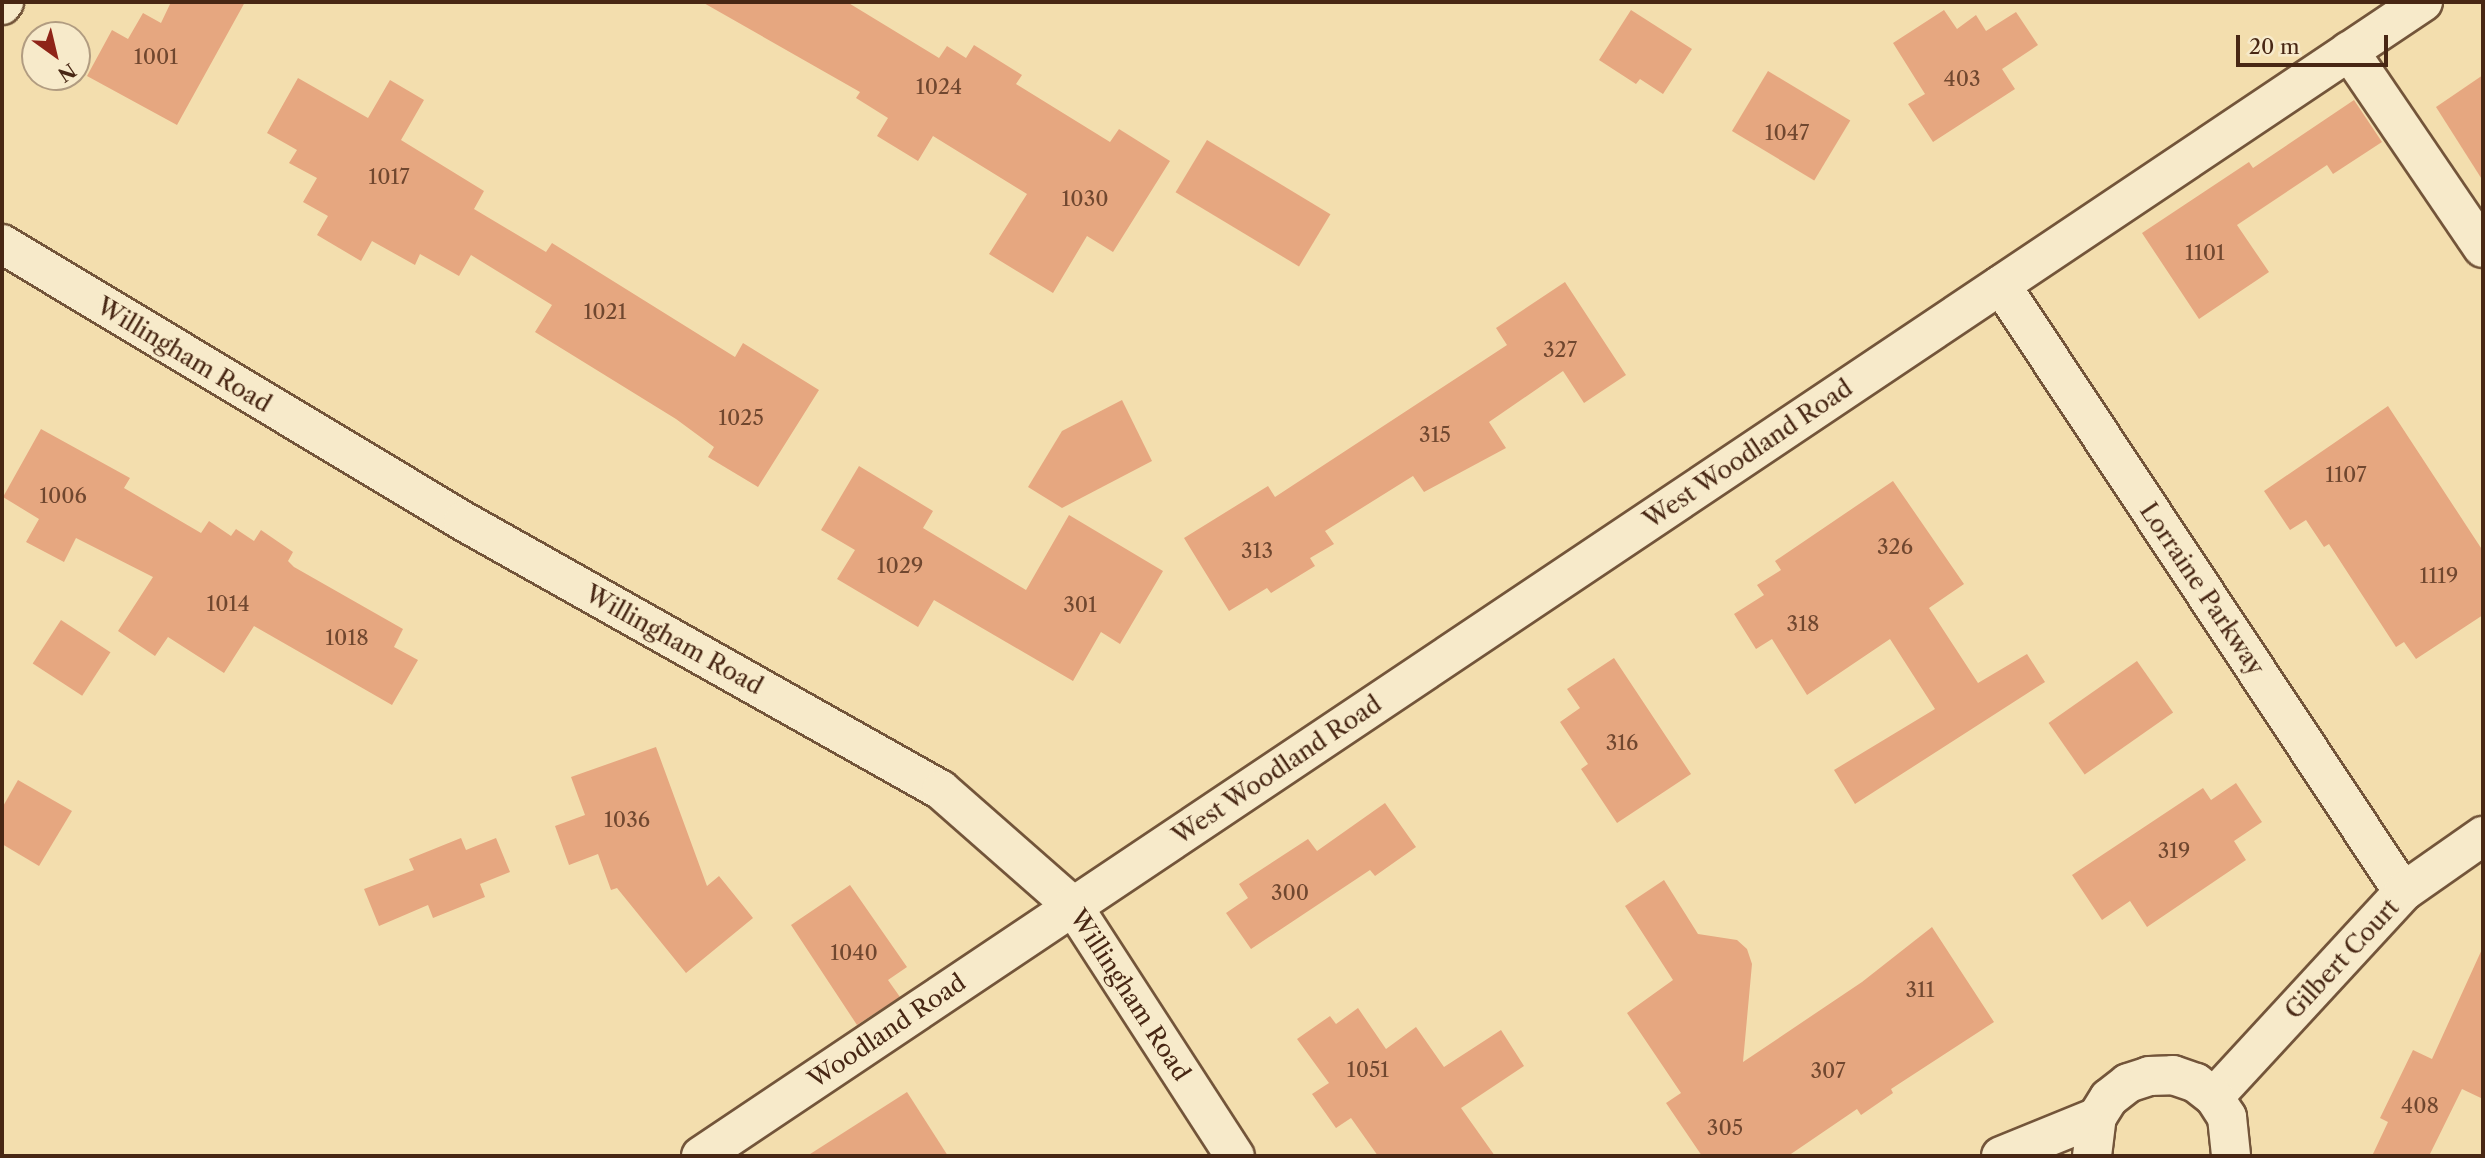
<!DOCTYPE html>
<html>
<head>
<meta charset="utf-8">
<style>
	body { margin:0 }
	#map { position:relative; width:2485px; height:1158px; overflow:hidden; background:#f3deae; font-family:"Libre Caslon Text",serif }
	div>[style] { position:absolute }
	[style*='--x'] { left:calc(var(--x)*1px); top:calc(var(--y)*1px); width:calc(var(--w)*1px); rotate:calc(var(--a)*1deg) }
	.building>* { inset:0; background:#e6a780; transform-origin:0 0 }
	.roads { filter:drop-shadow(2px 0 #73553a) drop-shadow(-2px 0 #73553a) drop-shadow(0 2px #73553a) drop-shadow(0 -2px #73553a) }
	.minor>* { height:38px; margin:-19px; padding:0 19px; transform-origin:19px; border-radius:19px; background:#f7eaca }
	span { translate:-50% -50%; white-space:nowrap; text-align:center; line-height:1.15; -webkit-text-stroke:7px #f7eaca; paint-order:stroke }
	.number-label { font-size:21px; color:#70472f }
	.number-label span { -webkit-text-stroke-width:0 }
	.street-label { font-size:24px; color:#482714 }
	.frame { position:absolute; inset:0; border:4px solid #482714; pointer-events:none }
	.north { position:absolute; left:21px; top:21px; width:70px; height:70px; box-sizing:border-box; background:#f7eaca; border:2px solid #b19c81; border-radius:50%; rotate:146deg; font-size:19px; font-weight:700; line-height:28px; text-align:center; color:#482714 }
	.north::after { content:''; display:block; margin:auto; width:24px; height:32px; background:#8f2418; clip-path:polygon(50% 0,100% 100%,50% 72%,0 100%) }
	.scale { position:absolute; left:2236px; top:35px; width:152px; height:32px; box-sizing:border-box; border:4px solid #482714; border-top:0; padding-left:9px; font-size:21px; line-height:24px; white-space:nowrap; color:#482714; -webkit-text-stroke:5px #f7eaca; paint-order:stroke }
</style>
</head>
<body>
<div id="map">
	<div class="building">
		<i style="clip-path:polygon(171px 2px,245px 2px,177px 125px,87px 76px,112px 30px,128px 39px,143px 13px,161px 23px)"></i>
		<i style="clip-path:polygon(702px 2px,847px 2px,939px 58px,947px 46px,966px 58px,974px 45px,1022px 75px,1016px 84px,1110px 142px,1119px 129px,1170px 161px,1113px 252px,1087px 236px,1053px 293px,989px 254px,1027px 194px,933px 136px,918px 161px,877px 136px,888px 118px,856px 98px,860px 92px)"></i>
		<i style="clip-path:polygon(1631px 10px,1692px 49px,1663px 94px,1640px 79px,1636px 84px,1599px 60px)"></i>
		<i style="clip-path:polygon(1944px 10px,1957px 29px,1976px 15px,1986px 31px,2016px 12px,2038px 45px,2002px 69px,2015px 89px,1933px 142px,1908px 104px,1925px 94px,1893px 43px)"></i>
		<i style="left:1768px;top:71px;width:96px;height:70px;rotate:31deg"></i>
		<i style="clip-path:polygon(2483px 75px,2483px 181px,2436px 107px)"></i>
		<i style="clip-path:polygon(298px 78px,368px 118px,390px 80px,424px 100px,401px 140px,484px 191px,474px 209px,546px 252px,552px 243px,735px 357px,743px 343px,819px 390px,758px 487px,708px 457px,714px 447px,676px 419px,535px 332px,552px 305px,471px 255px,459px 276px,420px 254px,415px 265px,372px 241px,361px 261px,317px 235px,328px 216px,303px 202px,317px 178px,289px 163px,297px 150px,267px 133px)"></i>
		<i style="clip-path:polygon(2354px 100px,2382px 142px,2333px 174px,2327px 165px,2237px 225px,2269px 272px,2199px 319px,2142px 233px,2249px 162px,2253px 168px)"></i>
		<i style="left:1207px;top:140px;width:144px;height:61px;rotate:31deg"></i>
		<i style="clip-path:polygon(1565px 282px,1626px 375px,1584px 403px,1563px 371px,1489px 422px,1506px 448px,1424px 492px,1413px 476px,1325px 531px,1334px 544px,1310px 558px,1315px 566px,1271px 593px,1267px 588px,1229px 611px,1184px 538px,1268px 486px,1275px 497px,1507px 345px,1496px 328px)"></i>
		<i style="clip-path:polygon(1122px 400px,1152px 461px,1062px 508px,1028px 487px,1062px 431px)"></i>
		<i style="clip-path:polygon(2388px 406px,2483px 551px,2483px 615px,2416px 659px,2404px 642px,2396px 647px,2329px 544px,2324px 547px,2306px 520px,2290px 530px,2264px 491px)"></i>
		<i style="clip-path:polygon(41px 429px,130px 478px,124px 488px,201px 533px,209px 521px,231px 536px,236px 529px,254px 541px,261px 530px,293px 552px,288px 561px,294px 567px,403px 629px,394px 647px,418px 660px,392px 705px,254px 626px,224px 673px,168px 637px,155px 656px,118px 631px,153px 577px,76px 538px,64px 562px,26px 542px,39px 519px,3px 497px)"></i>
		<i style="clip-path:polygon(859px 466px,933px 511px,923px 528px,1026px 590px,1069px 515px,1163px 571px,1120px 644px,1101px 632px,1073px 681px,934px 600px,918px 627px,837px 579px,855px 550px,821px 530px)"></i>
		<i style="clip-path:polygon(1893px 481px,1964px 584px,1929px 608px,1978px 683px,2027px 654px,2045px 682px,1855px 804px,1834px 770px,1935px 709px,1890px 639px,1807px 695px,1772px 639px,1756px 649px,1734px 614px,1764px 595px,1757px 585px,1781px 570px,1775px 561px)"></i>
		<i style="left:61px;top:620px;width:59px;height:52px;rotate:33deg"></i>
		<i style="clip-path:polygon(1614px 658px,1691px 774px,1617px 823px,1581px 769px,1588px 764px,1560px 722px,1580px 708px,1567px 689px)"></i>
		<i style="left:2137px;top:661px;width:63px;height:108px;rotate:55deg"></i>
		<i style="clip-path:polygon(656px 747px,707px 886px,719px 876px,753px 918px,686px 973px,617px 888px,611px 890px,598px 854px,569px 865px,555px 826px,585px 815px,571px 777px)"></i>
		<i style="clip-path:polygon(18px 780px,72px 811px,39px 866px,2px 844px,2px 808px)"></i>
		<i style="clip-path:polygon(2236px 783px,2262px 822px,2234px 841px,2246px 860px,2147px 927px,2130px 901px,2102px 920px,2072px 875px,2203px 788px,2211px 800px)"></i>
		<i style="clip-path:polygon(1385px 803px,1416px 847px,1375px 876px,1370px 870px,1251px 949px,1226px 913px,1248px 898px,1239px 884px,1308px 839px,1317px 851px)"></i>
		<i style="clip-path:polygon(461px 838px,466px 850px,496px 838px,510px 872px,480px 884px,485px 897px,433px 918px,428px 905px,379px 926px,364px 889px,414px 870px,409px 859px)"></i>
		<i style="clip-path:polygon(1664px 880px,1698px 934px,1737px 940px,1747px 949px,1752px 964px,1743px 1062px,1862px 982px,1932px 927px,1994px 1022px,1891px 1089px,1893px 1093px,1861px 1115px,1857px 1109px,1788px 1156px,1702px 1156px,1666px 1103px,1681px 1093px,1627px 1013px,1673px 980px,1625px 906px)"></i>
		<i style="clip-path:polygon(850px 885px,907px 967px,888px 980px,900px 997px,857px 1025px,791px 925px)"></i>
		<i style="clip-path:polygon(2483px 947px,2483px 1099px,2462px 1089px,2429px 1156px,2372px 1156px,2388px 1122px,2380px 1118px,2413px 1050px,2432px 1059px)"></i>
		<i style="clip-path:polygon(1358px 1008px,1386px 1049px,1416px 1027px,1444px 1067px,1501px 1030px,1524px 1066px,1461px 1108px,1495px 1156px,1378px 1156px,1351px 1118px,1336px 1128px,1312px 1094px,1329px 1083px,1297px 1039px,1330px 1016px,1336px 1024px)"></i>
		<i style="clip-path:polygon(907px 1092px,948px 1156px,807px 1156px)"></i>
	</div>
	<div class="roads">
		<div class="minor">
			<i style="--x:2;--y:5;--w:4;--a:-56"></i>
			<i style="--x:2349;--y:51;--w:238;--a:55.8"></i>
			<i style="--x:2;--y:244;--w:538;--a:31"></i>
			<i style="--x:463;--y:521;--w:548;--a:29.37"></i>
			<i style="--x:941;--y:790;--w:176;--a:41.3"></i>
			<i style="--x:1073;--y:906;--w:298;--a:57.1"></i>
			<i style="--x:2001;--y:285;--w:728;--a:56.48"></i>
			<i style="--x:2214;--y:1097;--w:279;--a:-47.3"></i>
			<i style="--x:2403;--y:892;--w:98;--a:-35"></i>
			<i style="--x:701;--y:1156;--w:2073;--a:-33.83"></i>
			<i style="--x:2001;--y:1156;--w:104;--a:-22.1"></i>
			<i style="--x:2092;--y:1156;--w:39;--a:-83"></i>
			<i style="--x:2097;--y:1117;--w:22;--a:-58"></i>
			<i style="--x:2109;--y:1098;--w:24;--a:-38"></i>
			<i style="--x:2128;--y:1083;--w:22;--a:-18"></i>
			<i style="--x:2149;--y:1076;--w:24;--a:-2"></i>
			<i style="--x:2173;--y:1075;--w:24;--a:19"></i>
			<i style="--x:2196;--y:1083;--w:23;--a:38"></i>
			<i style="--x:2214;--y:1097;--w:24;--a:57"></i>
			<i style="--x:2227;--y:1117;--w:39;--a:84"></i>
		</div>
	</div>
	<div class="number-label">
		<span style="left:156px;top:57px">1001</span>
		<span style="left:1962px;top:79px">403</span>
		<span style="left:939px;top:87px">1024</span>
		<span style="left:1787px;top:133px">1047</span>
		<span style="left:389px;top:177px">1017</span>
		<span style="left:1085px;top:199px">1030</span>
		<span style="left:2205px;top:253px">1101</span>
		<span style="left:605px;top:312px">1021</span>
		<span style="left:1560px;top:350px">327</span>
		<span style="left:741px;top:418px">1025</span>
		<span style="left:1435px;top:435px">315</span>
		<span style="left:2346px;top:475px">1107</span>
		<span style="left:63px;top:496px">1006</span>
		<span style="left:1895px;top:547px">326</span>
		<span style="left:1257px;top:551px">313</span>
		<span style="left:900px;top:566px">1029</span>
		<span style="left:2439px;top:576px">1119</span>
		<span style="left:228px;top:604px">1014</span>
		<span style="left:1080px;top:605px">301</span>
		<span style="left:1803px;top:624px">318</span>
		<span style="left:347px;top:638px">1018</span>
		<span style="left:1622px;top:743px">316</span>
		<span style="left:627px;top:820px">1036</span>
		<span style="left:2174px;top:851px">319</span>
		<span style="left:1290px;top:893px">300</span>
		<span style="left:854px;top:953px">1040</span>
		<span style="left:1920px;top:990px">311</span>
		<span style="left:1368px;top:1070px">1051</span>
		<span style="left:1828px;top:1071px">307</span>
		<span style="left:2420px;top:1106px">408</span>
		<span style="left:1725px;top:1128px">305</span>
	</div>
	<div class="street-label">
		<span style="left:184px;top:355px;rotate:31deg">Willingham Road</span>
		<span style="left:1748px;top:454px;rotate:-34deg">West Woodland Road</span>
		<span style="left:2202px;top:589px;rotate:56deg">Lorraine Parkway</span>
		<span style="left:674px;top:640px;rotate:29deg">Willingham Road</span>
		<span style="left:1277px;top:770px;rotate:-34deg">West Woodland Road</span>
		<span style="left:2342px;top:959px;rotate:-47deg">Gilbert Court</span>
		<span style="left:1130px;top:995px;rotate:57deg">Willingham Road</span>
		<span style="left:887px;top:1031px;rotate:-34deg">Woodland Road</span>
	</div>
	<div class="frame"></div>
	<div class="north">N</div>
	<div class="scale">20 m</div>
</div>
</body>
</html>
